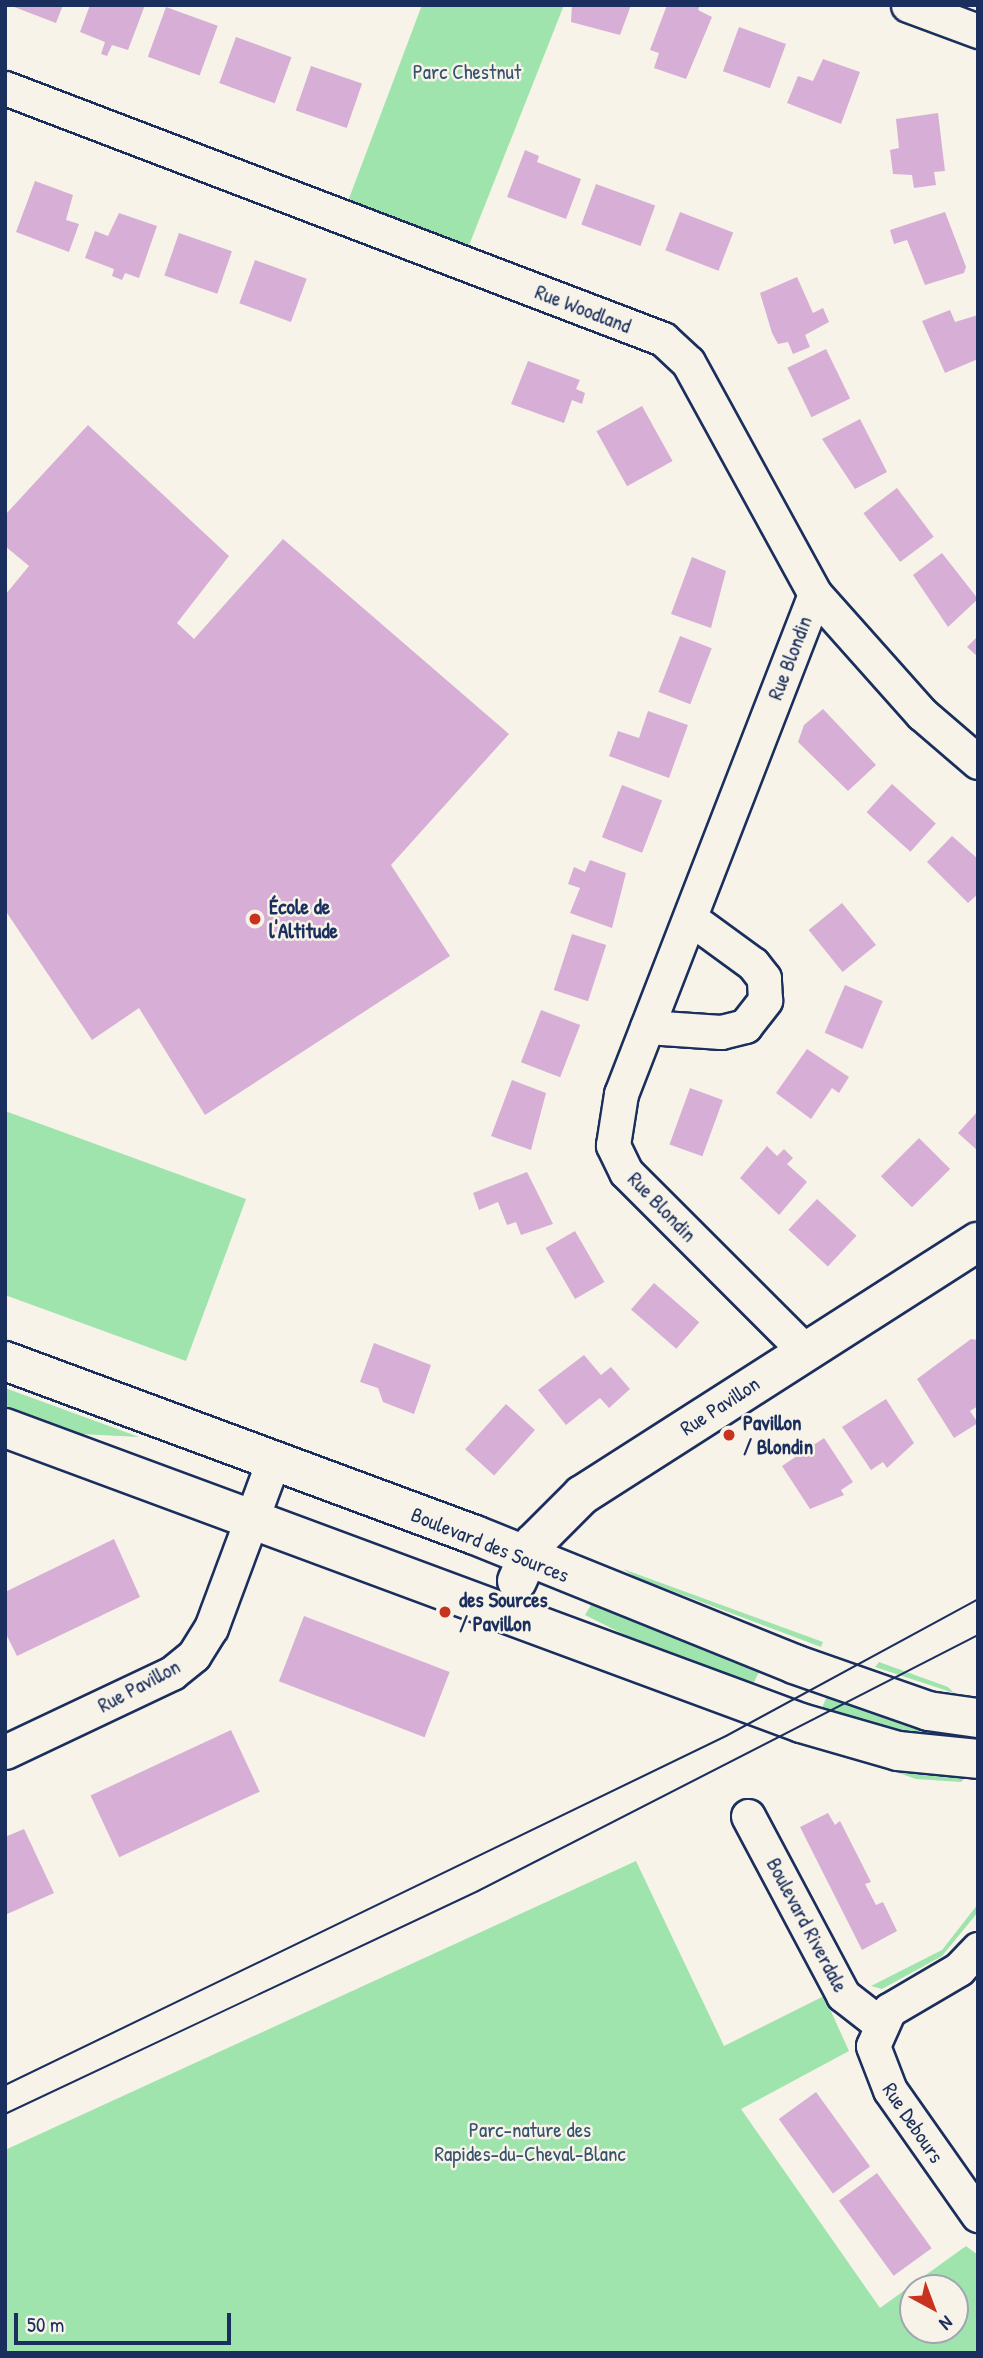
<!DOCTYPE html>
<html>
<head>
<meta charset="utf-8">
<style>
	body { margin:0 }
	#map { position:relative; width:983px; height:2358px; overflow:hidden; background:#f7f3e8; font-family:"Patrick Hand",sans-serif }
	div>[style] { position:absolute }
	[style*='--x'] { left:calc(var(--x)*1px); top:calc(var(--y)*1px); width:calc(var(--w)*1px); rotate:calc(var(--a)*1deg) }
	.green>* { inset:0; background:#9fe3ad }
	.building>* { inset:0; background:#d7afd6; transform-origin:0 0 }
	.roads { filter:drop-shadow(2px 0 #1b2f5e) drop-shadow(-2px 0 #1b2f5e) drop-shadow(0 2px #1b2f5e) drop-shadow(0 -2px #1b2f5e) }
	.street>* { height:33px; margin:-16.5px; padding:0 16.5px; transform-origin:16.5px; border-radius:16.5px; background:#f7f3e8 }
	.secondary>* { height:38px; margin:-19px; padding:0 19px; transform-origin:19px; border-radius:19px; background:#f7f3e8 }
	.tram>* { height:2px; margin:-1px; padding:0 1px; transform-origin:1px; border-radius:1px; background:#1b2f5e }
	.dots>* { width:19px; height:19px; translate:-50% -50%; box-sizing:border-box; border:4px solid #f7f3e8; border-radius:50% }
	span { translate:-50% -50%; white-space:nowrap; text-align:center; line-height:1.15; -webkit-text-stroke:5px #f7f3e8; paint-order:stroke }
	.park-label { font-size:21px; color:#35536e }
	.street-label { font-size:21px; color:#1b2f5e }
	.poi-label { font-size:21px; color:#1b2f5e; font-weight:700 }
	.left { translate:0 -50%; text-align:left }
	.frame { position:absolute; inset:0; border:7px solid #1b2f5e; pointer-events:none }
	.north { position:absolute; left:899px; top:2274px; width:70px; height:70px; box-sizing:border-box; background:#f7f3e8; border:2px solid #9fa5b1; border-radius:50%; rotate:139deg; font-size:19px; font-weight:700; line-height:28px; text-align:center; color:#1b2f5e }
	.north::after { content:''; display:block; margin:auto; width:24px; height:32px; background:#c8321e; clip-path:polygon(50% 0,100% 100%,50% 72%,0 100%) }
	.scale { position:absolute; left:14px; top:2313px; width:217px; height:32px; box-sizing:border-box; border:4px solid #1b2f5e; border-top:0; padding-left:9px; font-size:21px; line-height:24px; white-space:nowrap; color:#1b2f5e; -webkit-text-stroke:5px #f7f3e8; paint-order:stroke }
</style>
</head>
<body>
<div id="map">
	<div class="green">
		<i style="clip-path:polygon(422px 5px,564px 5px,462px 263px,342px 217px)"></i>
		<i style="clip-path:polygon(5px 1111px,246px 1199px,186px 1361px,5px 1295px)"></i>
		<i style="clip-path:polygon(5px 1388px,139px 1437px,81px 1434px,5px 1409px)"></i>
		<i style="clip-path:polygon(623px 1569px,823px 1642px,821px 1647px,635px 1577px)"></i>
		<i style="clip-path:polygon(591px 1605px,760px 1670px,753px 1684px,645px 1645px,585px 1615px)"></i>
		<i style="clip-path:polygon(879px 1662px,948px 1687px,954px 1693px,875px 1667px)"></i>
		<i style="clip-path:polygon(828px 1694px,920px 1727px,976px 1735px,974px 1740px,902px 1737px,821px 1710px)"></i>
		<i style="clip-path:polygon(856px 1758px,966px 1777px,961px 1782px,916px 1779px)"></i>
		<i style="clip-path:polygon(evenodd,636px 1861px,724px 2046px,824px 1996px,849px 2051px,741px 2109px,880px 2308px,966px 2246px,978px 2255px,978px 2353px,5px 2353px,5px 2150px,636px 1861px,913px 2288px,955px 2288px,955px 2330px,913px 2330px,913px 2288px)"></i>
		<i style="clip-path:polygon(978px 1904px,978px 1912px,942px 1956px,882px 1989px,871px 1986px,942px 1950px)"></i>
	</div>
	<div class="building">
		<i style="clip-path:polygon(9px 5px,63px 5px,56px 23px)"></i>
		<i style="clip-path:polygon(90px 5px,145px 5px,128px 50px,112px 45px,107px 56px,101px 54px,105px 42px,80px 32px)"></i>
		<i style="clip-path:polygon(572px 5px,631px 5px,620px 35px,571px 22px)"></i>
		<i style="clip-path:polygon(667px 5px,700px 5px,698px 10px,712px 17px,686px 79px,654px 68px,659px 53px,650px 50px)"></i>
		<i style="left:166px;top:7px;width:55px;height:53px;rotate:20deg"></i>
		<i style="left:739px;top:27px;width:50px;height:47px;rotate:20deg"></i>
		<i style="left:236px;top:37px;width:59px;height:49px;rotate:20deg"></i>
		<i style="clip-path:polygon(823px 59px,860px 72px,841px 124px,787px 103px,798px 76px,813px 81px)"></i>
		<i style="left:311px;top:66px;width:54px;height:47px;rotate:19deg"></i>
		<i style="clip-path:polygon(938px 113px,945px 171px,934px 172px,936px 185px,914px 188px,912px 175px,893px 174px,890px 150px,899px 148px,896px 119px)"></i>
		<i style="clip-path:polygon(525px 150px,539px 156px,537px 162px,581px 179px,566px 219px,507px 197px)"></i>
		<i style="clip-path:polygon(35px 181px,73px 195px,66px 220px,79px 224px,69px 252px,16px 232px)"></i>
		<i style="left:596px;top:184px;width:63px;height:43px;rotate:20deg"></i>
		<i style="left:680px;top:212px;width:57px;height:41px;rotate:21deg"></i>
		<i style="clip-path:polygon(945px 212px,966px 267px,964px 273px,925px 285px,907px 240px,894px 244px,890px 230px)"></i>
		<i style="clip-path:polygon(119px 213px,157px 226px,139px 278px,125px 273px,122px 280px,112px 276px,114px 269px,85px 258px,95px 231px,108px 236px)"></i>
		<i style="left:179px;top:233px;width:56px;height:45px;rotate:19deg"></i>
		<i style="left:255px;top:260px;width:55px;height:46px;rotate:20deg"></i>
		<i style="clip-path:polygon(797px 277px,813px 313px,823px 308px,829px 322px,805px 335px,810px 347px,793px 354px,788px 342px,778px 344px,772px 333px,760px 293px)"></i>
		<i style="clip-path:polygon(950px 310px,955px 322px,978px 315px,978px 359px,945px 373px,922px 321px)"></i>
		<i style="left:826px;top:349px;width:55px;height:43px;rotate:64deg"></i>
		<i style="clip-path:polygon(528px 361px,580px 380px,576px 389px,585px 393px,582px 404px,572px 400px,564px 423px,511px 404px)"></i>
		<i style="left:642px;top:406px;width:63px;height:52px;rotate:61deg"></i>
		<i style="clip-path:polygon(860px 419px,887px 472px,855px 489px,822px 439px)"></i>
		<i style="clip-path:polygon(88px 425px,229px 556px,177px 623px,194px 639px,283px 539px,509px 734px,391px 865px,450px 956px,205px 1115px,139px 1008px,92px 1040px,5px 910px,5px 595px,29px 566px,5px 546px,5px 515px)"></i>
		<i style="left:897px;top:488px;width:61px;height:42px;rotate:53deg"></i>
		<i style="clip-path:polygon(942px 553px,978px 599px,948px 627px,913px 575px)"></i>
		<i style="clip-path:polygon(692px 557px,726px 571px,711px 628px,671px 614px)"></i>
		<i style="left:680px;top:636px;width:34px;height:60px;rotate:21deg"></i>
		<i style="clip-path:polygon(978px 636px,978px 657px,967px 647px)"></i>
		<i style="clip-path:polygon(823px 709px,876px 765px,848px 791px,798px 742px,804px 725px)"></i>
		<i style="clip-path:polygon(648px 711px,688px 725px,669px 778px,609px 756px,618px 731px,639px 738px)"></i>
		<i style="left:892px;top:784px;width:59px;height:38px;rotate:42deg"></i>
		<i style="left:622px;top:785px;width:43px;height:56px;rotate:21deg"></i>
		<i style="clip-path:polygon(952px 836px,978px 859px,978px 894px,968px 903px,927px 862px)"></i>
		<i style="clip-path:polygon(590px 860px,626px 873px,612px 928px,570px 913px,580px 888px,568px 884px,574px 867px,585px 872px)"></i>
		<i style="left:842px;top:903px;width:54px;height:43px;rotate:51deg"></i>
		<i style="left:572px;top:934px;width:36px;height:59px;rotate:18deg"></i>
		<i style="left:845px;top:985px;width:41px;height:52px;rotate:23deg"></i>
		<i style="left:541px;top:1010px;width:42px;height:56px;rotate:21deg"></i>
		<i style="clip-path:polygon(807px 1049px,849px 1077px,839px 1093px,832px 1088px,811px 1119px,776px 1093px)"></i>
		<i style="clip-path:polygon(512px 1080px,546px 1093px,531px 1150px,491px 1136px)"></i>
		<i style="left:690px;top:1088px;width:35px;height:60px;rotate:20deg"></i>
		<i style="clip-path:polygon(978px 1111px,978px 1151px,958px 1133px)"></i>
		<i style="left:919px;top:1138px;width:44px;height:54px;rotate:45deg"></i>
		<i style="clip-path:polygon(767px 1146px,777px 1156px,784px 1149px,793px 1158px,787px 1164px,807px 1182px,779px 1215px,740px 1178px)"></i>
		<i style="clip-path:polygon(527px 1172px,553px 1224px,521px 1235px,516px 1222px,507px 1225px,498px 1202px,479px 1210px,473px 1193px)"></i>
		<i style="left:817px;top:1199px;width:54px;height:42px;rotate:43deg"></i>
		<i style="left:575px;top:1231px;width:59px;height:34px;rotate:60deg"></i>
		<i style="left:654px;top:1283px;width:60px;height:35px;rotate:41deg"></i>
		<i style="clip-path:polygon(971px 1339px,978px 1340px,978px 1406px,970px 1411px,978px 1423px,954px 1438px,917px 1379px)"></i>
		<i style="clip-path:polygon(374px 1343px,431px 1365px,414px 1414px,383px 1402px,378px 1388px,360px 1382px)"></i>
		<i style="clip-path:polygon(584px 1355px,601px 1375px,611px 1367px,630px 1389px,609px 1408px,600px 1398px,566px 1425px,538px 1390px)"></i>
		<i style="clip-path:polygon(886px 1399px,914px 1443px,887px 1468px,883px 1462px,871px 1470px,842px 1427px)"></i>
		<i style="left:506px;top:1404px;width:39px;height:61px;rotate:42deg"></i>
		<i style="clip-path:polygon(824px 1438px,853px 1482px,841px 1490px,844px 1495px,810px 1509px,782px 1466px)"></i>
		<i style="clip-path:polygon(114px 1539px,140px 1597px,17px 1656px,5px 1632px,5px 1592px)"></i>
		<i style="left:304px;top:1616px;width:156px;height:70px;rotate:21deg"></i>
		<i style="left:231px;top:1730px;width:68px;height:155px;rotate:65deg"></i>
		<i style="clip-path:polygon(828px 1813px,835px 1825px,840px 1821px,871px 1882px,865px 1884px,876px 1905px,883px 1902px,897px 1931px,862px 1950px,800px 1827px)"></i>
		<i style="clip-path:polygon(24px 1829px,54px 1893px,5px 1915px,5px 1837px)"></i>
		<i style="left:816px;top:2092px;width:92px;height:46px;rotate:54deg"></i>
		<i style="left:877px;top:2173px;width:93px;height:47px;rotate:54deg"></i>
	</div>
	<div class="roads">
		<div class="street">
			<i style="--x:908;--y:5;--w:75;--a:20.4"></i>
			<i style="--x:5;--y:88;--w:704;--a:20.88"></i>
			<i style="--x:663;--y:339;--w:34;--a:43"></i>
			<i style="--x:688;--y:362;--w:264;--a:61.3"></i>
			<i style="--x:815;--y:594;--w:161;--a:48.3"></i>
			<i style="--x:922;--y:714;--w:74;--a:40.6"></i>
			<i style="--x:647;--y:1027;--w:74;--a:3.9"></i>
			<i style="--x:721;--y:1032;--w:25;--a:-14"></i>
			<i style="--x:745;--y:1026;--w:33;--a:-52"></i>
			<i style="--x:765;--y:1000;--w:22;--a:-93"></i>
			<i style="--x:764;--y:978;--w:18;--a:-128"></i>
			<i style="--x:753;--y:964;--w:78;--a:-143.9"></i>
			<i style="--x:805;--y:1351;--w:253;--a:-135"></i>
			<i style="--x:626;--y:1172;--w:30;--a:-116"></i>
			<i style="--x:613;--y:1145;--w:52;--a:-81.1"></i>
			<i style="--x:621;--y:1094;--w:536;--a:-68.79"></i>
			<i style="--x:5;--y:1752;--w:185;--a:-25.3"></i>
			<i style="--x:172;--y:1673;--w:28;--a:-39"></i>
			<i style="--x:194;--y:1655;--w:32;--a:-58"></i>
			<i style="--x:211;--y:1628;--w:178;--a:-69.6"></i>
			<i style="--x:748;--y:1816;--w:203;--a:62"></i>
			<i style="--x:843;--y:1995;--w:46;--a:37.9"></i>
			<i style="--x:978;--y:1949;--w:28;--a:134"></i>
			<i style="--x:959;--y:1969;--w:81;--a:149.6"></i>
			<i style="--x:889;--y:2010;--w:39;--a:114"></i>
			<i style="--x:873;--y:2046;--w:47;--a:68.9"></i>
			<i style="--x:890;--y:2090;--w:153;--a:54.9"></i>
		</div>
		<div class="secondary">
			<i style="--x:5;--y:1361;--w:501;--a:20.32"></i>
			<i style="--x:475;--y:1535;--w:344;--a:22"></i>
			<i style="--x:794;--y:1664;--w:142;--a:19.3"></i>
			<i style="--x:928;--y:1711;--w:50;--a:8"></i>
			<i style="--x:5;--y:1428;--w:849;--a:20.33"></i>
			<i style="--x:801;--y:1723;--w:101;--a:16.1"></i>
			<i style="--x:898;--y:1751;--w:80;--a:5.7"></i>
			<i style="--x:517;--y:1581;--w:42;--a:-65.9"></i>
			<i style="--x:534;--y:1543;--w:68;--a:-45"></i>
			<i style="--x:582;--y:1495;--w:470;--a:-32.6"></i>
		</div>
	</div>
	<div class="tram">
		<i style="--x:5;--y:2085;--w:801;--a:-25.83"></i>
		<i style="--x:726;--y:1736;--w:287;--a:-28.5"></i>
		<i style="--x:5;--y:2114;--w:523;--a:-25.24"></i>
		<i style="--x:478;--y:1891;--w:562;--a:-27.11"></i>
	</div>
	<div class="dots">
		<i style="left:255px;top:919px;background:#c8321e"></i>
		<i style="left:729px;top:1435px;background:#c8321e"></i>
		<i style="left:445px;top:1612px;background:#c8321e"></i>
	</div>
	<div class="park-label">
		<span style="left:467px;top:72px">Parc Chestnut</span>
		<span style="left:530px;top:2142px">Parc-nature des<br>Rapides-du-Cheval-Blanc</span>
	</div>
	<div class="street-label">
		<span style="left:583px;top:309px;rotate:21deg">Rue Woodland</span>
		<span style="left:790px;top:658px;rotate:-69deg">Rue Blondin</span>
		<span style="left:662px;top:1207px;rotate:46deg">Rue Blondin</span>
		<span style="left:720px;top:1406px;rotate:-33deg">Rue Pavillon</span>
		<span style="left:490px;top:1545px;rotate:22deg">Boulevard des Sources</span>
		<span style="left:139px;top:1686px;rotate:-28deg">Rue Pavillon</span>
		<span style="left:807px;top:1925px;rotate:62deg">Boulevard Riverdale</span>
		<span style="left:913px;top:2123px;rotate:56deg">Rue Debours</span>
	</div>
	<div class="poi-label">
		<span class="left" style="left:269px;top:919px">École de<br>l'Altitude</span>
		<span class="left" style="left:743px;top:1435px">Pavillon<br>/ Blondin</span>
		<span class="left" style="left:459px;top:1612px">des Sources<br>/ Pavillon</span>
	</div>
	<div class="frame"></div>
	<div class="north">N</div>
	<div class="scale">50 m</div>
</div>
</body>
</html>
